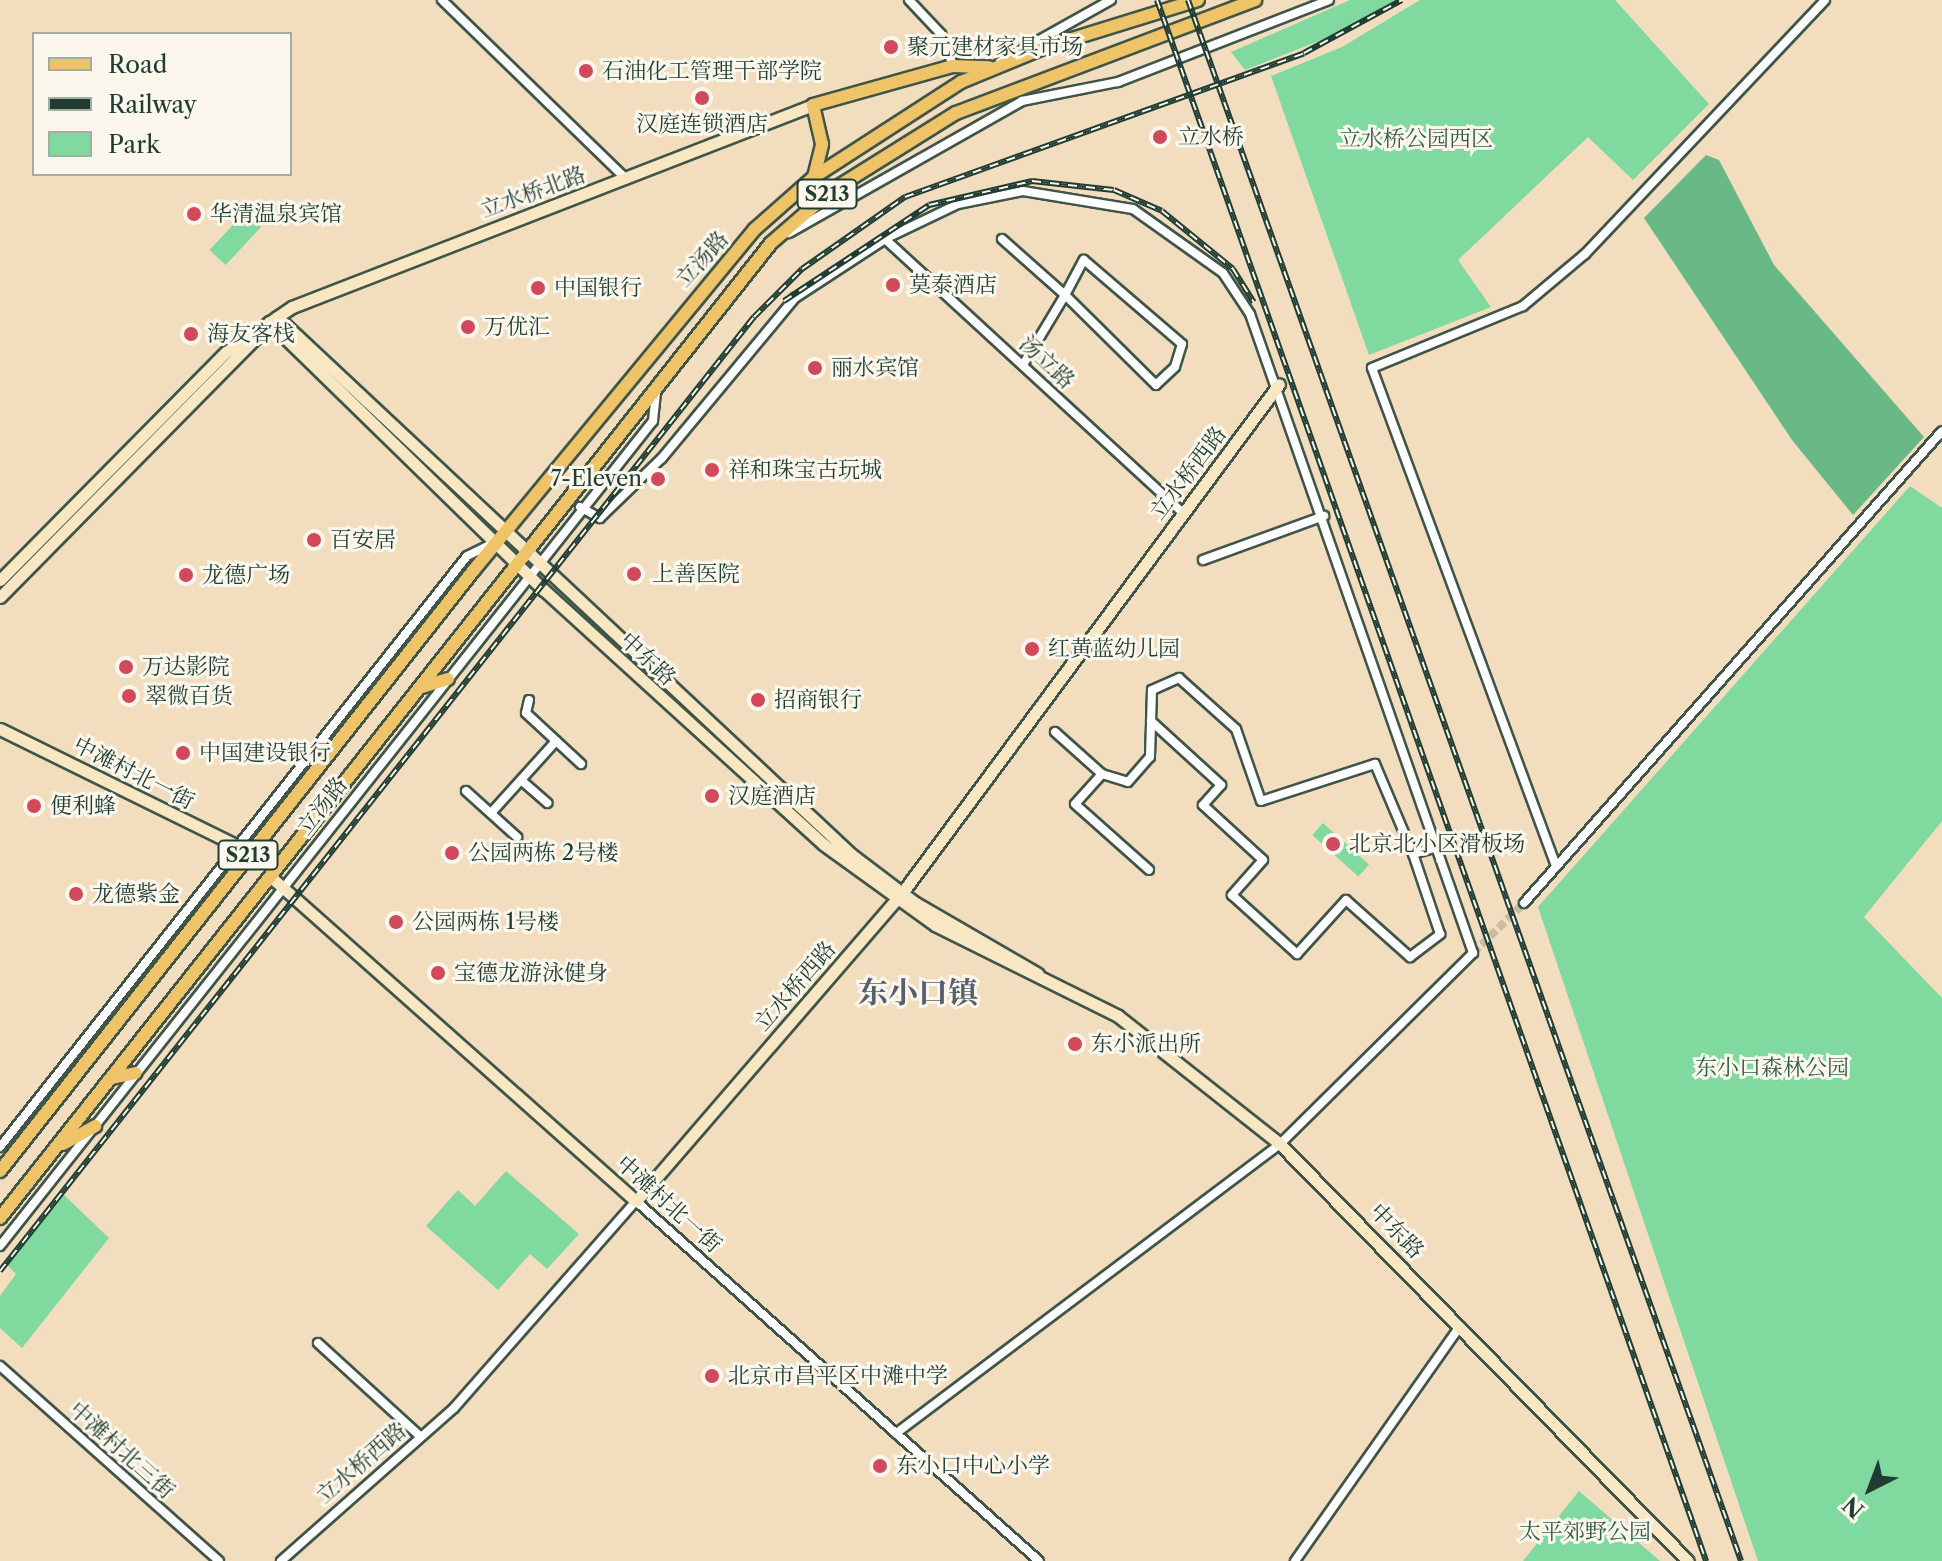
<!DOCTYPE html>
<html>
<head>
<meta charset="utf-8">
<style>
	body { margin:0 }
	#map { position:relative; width:1942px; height:1561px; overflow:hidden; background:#f2ddbe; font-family:"Libre Caslon Text","Noto Serif SC",serif }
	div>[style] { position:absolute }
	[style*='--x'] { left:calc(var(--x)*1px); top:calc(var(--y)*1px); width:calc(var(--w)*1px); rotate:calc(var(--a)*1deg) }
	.green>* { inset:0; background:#80d99f; transform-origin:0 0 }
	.forest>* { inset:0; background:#68b986 }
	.street-tunnel>* { height:8px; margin-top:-4px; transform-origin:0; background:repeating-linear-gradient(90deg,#c8bda2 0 8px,transparent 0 12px) }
	.roads { filter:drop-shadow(2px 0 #3f5549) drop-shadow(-2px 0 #3f5549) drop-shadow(0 2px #3f5549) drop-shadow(0 -2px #3f5549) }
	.street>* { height:8px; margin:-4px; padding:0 4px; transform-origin:4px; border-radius:4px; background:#fff }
	.secondary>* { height:11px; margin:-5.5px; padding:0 5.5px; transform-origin:5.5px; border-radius:5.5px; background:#f9e7c3 }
	.primary>* { height:12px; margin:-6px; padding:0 6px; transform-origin:6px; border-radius:6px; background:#efc469 }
	.rail>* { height:6px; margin-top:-3px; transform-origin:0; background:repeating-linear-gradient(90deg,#fbf7ec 0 9px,#1f3d34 0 18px); box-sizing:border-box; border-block:2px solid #1f3d34 }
	.dots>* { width:22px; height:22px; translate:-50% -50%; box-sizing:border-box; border:4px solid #fbf7ec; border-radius:50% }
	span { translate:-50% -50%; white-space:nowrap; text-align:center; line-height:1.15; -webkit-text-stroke:6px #fbf7ec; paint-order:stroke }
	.shield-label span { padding:2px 6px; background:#fbf7ec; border:2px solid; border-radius:6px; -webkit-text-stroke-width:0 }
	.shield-label { font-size:20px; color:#1f3d34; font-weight:700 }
	.poi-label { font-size:22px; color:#1f3d34 }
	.left { translate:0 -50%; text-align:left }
	.right { translate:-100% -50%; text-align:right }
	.park-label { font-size:22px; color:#325c49 }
	.street-label { font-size:22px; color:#1f3d34 }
	.district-label { font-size:30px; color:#565f6d; font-weight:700 }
	.legend { position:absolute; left:32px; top:32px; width:260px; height:144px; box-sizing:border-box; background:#fbf7ec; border:2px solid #a3ada2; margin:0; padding:10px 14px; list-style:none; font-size:24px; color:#1f3d34 }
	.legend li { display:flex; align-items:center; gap:16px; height:40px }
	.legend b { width:40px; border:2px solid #a3ada2 }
	.north { position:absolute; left:1830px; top:1449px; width:80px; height:80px; -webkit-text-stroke:6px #fbf7ec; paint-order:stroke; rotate:222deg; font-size:22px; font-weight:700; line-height:32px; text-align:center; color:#1f3d34 }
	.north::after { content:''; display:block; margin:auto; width:28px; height:36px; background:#1f3d34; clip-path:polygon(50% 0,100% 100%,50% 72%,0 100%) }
</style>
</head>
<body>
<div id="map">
	<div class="green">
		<i style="clip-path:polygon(1350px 0,1397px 0,1342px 32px,1245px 70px,1231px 52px)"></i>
		<i style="clip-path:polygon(1420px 0,1615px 0,1709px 104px,1633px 180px,1588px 137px,1458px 260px,1491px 307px,1369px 355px,1271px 76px,1342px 47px)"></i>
		<i style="left:245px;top:212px;width:22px;height:52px;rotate:43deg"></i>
		<i style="clip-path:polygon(1910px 486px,1942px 508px,1942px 821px,1864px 917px,1942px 998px,1942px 1561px,1758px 1561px,1538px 907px)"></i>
		<i style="left:1323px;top:823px;width:62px;height:16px;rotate:42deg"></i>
		<i style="clip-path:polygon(506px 1171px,579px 1234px,547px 1269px,530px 1254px,498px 1290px,426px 1226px,458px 1190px,475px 1206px)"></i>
		<i style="clip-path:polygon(63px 1194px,109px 1238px,22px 1348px,0 1328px,0 1296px,16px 1274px,6px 1264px)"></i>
		<i style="clip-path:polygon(1579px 1491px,1660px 1561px,1523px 1561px)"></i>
	</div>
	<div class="forest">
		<i style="clip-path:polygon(1706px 155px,1719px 160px,1774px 265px,1924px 437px,1853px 515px,1792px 440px,1644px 218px)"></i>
	</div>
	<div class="street-tunnel">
		<i style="--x:1473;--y:953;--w:71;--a:-44.4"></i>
	</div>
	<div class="roads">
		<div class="street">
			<i style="--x:442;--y:0;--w:257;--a:44.2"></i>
			<i style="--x:909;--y:0;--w:47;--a:46.7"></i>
			<i style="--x:941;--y:34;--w:34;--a:69"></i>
			<i style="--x:1000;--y:62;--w:127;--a:-29.2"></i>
			<i style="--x:789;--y:233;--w:268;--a:-29.5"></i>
			<i style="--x:1022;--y:101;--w:98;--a:-11.2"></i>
			<i style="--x:1118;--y:82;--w:226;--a:-21.2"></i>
			<i style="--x:885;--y:239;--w:405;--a:42.6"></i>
			<i style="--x:1002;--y:239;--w:84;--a:41.6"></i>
			<i style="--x:1065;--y:295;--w:82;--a:121"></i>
			<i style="--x:1084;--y:260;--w:129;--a:40.6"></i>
			<i style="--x:1182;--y:344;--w:24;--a:107"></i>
			<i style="--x:1175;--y:367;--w:26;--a:137"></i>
			<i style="--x:1156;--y:385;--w:128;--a:-135.3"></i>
			<i style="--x:1065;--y:295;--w:40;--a:-62"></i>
			<i style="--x:580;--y:507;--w:23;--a:29"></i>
			<i style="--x:600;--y:518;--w:86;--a:-44.1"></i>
			<i style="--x:662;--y:458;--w:208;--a:-50.3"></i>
			<i style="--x:795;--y:298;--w:108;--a:-33.2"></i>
			<i style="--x:885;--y:239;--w:81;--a:-25.6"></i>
			<i style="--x:958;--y:204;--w:66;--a:-11.3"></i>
			<i style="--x:1023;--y:191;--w:111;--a:9.3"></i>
			<i style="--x:1133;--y:209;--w:110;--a:35.4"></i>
			<i style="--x:1223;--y:273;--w:49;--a:56.6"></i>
			<i style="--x:1250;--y:314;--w:677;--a:70.76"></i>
			<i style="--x:1473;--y:953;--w:272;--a:135.3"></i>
			<i style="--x:1280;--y:1144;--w:481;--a:143"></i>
			<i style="--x:1203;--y:560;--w:129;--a:-20"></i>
			<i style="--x:529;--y:700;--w:13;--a:103"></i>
			<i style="--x:526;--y:713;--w:75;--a:42.8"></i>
			<i style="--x:1151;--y:721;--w:95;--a:42.4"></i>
			<i style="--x:1221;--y:785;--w:27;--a:132"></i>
			<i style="--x:1203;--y:805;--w:81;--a:42.5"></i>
			<i style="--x:1263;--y:860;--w:47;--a:131.5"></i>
			<i style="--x:1232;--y:895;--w:88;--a:42.2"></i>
			<i style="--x:1297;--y:954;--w:73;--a:-47.8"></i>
			<i style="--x:1346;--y:900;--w:86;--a:41.7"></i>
			<i style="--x:1410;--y:957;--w:38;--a:-37"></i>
			<i style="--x:1440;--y:934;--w:84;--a:-108.6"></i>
			<i style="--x:1055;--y:732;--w:63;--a:41.8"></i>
			<i style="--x:1102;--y:774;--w:40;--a:132"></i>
			<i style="--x:1075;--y:804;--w:99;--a:41.7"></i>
			<i style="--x:1102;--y:774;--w:27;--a:17"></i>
			<i style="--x:1128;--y:782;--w:33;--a:-49"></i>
			<i style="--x:1150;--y:757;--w:67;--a:-88.3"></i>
			<i style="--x:1152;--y:690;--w:30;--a:-24"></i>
			<i style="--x:1179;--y:678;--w:76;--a:41.8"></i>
			<i style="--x:1236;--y:729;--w:76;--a:70.9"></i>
			<i style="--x:1261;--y:801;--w:120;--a:-18"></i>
			<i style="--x:1375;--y:764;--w:98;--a:67.1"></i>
			<i style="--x:1413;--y:854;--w:25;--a:-16"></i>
			<i style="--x:521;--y:780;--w:35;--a:41"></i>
			<i style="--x:466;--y:791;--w:69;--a:42"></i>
			<i style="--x:491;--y:813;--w:97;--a:-47.9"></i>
			<i style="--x:1556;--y:866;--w:531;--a:-110.28"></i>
			<i style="--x:1372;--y:368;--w:163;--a:-22.3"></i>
			<i style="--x:1523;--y:306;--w:81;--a:-40"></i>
			<i style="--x:1585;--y:254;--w:349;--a:-46.6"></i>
			<i style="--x:1524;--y:903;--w:630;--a:-48.47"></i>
			<i style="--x:0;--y:1147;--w:753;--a:-51.68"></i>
			<i style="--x:467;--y:556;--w:30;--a:-26"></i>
			<i style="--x:0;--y:1246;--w:1052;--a:-51.64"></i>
			<i style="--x:653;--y:421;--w:30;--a:-84"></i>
			<i style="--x:318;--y:1343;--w:139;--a:42.4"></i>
			<i style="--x:0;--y:1366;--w:293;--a:41.7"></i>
			<i style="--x:281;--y:1561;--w:231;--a:-41.5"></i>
			<i style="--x:454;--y:1408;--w:276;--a:-48.7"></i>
			<i style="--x:636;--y:1201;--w:540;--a:41.77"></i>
			<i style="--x:1295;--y:1561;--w:287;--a:-54.9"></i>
		</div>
		<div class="secondary">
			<i style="--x:277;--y:317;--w:787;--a:43.1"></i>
			<i style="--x:852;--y:855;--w:78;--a:37.2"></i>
			<i style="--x:914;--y:902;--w:143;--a:30.1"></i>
			<i style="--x:269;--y:322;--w:384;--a:44.3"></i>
			<i style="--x:544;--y:590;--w:377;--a:42.3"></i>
			<i style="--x:823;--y:844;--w:138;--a:35.9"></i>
			<i style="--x:935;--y:925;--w:204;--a:26.4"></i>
			<i style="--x:1118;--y:1016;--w:206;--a:38.3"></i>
			<i style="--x:1280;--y:1144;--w:583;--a:45.63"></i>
			<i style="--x:0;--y:580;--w:321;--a:-45.3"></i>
			<i style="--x:226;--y:352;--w:80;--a:-34.3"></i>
			<i style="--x:292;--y:307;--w:559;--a:-21.19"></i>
			<i style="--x:0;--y:597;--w:380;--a:-45.4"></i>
			<i style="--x:0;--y:729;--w:279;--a:26.2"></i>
			<i style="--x:272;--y:878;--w:487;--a:41.6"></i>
			<i style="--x:636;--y:1201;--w:407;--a:-49.2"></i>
			<i style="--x:902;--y:893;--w:633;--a:-53.47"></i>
		</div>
		<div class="primary">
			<i style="--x:814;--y:177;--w:34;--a:-76"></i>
			<i style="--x:822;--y:144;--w:40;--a:-103"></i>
			<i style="--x:813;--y:105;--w:145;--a:-15.6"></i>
			<i style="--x:953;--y:66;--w:36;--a:2"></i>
			<i style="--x:422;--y:687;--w:27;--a:-17"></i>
			<i style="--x:112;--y:1078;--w:24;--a:-12"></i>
			<i style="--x:63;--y:1144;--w:37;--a:-29"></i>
			<i style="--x:0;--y:1171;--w:764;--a:-51.75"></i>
			<i style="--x:473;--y:571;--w:443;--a:-50.5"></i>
			<i style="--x:755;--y:229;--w:79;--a:-41.4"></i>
			<i style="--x:814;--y:177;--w:175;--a:-32.9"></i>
			<i style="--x:961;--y:82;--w:92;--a:-22.4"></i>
			<i style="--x:1046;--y:47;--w:159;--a:-17.2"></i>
			<i style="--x:0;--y:1218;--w:1243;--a:-51.66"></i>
			<i style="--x:771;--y:243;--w:79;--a:-40.9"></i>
			<i style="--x:831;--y:191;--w:147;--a:-32"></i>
			<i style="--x:956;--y:113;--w:320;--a:-20.7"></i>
		</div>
	</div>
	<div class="rail">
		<i style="--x:1157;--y:0;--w:1655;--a:70.62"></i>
		<i style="--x:1188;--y:0;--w:1656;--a:70.49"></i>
		<i style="--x:784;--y:301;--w:174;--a:-33.5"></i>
		<i style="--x:929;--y:205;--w:106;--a:-13.1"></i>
		<i style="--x:1032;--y:181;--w:82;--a:6.3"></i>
		<i style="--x:1114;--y:190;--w:52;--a:23.6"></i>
		<i style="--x:1162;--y:211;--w:92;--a:39.2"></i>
		<i style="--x:1233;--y:269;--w:39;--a:58"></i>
		<i style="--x:0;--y:1271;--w:1216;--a:-51.68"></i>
		<i style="--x:754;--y:317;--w:68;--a:-45"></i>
		<i style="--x:802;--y:269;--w:126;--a:-35"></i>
		<i style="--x:905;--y:197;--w:424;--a:-19.8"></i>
		<i style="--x:1304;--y:53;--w:111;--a:-28.4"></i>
	</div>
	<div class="dots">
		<i style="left:891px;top:47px;background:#d1495b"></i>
		<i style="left:586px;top:71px;background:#d1495b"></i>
		<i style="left:702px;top:98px;background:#d1495b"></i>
		<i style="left:1160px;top:137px;background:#d1495b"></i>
		<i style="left:194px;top:214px;background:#d1495b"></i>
		<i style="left:893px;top:285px;background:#d1495b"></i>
		<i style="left:538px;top:288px;background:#d1495b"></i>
		<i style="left:468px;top:327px;background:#d1495b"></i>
		<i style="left:191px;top:334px;background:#d1495b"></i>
		<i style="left:815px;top:368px;background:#d1495b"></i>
		<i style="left:712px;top:470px;background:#d1495b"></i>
		<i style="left:658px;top:479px;background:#d1495b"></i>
		<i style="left:314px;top:540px;background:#d1495b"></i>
		<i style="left:634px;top:574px;background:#d1495b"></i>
		<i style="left:186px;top:575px;background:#d1495b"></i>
		<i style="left:1032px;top:649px;background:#d1495b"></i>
		<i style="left:126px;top:667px;background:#d1495b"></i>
		<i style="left:129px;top:696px;background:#d1495b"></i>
		<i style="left:758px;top:700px;background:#d1495b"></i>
		<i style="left:183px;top:753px;background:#d1495b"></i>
		<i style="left:712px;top:796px;background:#d1495b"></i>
		<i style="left:34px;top:806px;background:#d1495b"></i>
		<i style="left:1333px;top:844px;background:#d1495b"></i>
		<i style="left:452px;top:853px;background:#d1495b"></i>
		<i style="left:76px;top:894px;background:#d1495b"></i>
		<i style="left:396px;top:922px;background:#d1495b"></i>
		<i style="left:438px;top:973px;background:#d1495b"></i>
		<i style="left:1075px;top:1044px;background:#d1495b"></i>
		<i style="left:712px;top:1376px;background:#d1495b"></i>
		<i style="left:880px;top:1466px;background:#d1495b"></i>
	</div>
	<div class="shield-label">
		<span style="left:827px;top:194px">S213</span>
		<span style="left:248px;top:855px">S213</span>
	</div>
	<div class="poi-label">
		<span class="left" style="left:907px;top:47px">聚元建材家具市场</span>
		<span class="left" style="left:602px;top:71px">石油化工管理干部学院</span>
		<span style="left:702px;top:124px">汉庭连锁酒店</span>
		<span class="left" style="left:1178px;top:137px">立水桥</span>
		<span class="left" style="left:210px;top:214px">华清温泉宾馆</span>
		<span class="left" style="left:909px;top:285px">莫泰酒店</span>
		<span class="left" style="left:554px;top:288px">中国银行</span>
		<span class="left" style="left:484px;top:327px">万优汇</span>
		<span class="left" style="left:207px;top:334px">海友客栈</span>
		<span class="left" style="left:831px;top:368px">丽水宾馆</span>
		<span class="left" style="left:728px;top:470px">祥和珠宝古玩城</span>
		<span class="right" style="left:642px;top:479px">7-Eleven</span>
		<span class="left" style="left:330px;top:540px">百安居</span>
		<span class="left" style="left:652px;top:574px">上善医院</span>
		<span class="left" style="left:202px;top:575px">龙德广场</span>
		<span class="left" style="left:1048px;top:649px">红黄蓝幼儿园</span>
		<span class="left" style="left:142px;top:667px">万达影院</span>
		<span class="left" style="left:145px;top:696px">翠微百货</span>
		<span class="left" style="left:774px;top:700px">招商银行</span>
		<span class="left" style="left:199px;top:753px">中国建设银行</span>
		<span class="left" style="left:728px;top:796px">汉庭酒店</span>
		<span class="left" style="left:50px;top:806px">便利蜂</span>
		<span class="left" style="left:1349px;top:844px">北京北小区滑板场</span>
		<span class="left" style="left:468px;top:853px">公园两栋 2号楼</span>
		<span class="left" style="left:92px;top:894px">龙德紫金</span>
		<span class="left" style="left:412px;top:922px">公园两栋 1号楼</span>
		<span class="left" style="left:454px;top:973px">宝德龙游泳健身</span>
		<span class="left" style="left:1091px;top:1044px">东小派出所</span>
		<span class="left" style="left:728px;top:1376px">北京市昌平区中滩中学</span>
		<span class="left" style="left:896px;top:1466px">东小口中心小学</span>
	</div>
	<div class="park-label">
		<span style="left:1416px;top:139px">立水桥公园西区</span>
		<span style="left:1772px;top:1068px">东小口森林公园</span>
		<span style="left:1585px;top:1532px">太平郊野公园</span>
	</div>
	<div class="street-label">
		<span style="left:533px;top:192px;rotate:-20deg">立水桥北路</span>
		<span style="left:702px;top:259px;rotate:-48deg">立汤路</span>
		<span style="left:1047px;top:362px;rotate:43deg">汤立路</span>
		<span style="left:1188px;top:473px;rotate:-53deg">立水桥西路</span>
		<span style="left:648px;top:659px;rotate:43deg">中东路</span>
		<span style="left:134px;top:773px;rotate:27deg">中滩村北一街</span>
		<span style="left:322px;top:806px;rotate:-52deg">立汤路</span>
		<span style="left:795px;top:986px;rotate:-49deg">立水桥西路</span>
		<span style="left:669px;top:1204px;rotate:42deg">中滩村北一街</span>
		<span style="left:1397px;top:1231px;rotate:46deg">中东路</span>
		<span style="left:122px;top:1450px;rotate:42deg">中滩村北三街</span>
		<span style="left:361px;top:1463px;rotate:-41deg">立水桥西路</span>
	</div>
	<div class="district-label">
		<span style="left:918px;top:993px">东小口镇</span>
	</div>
	<ul class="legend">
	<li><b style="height:10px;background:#efc469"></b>Road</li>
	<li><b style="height:10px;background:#1f3d34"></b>Railway</li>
	<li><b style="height:22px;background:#80d99f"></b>Park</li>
	</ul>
	<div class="north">N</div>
</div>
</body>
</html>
